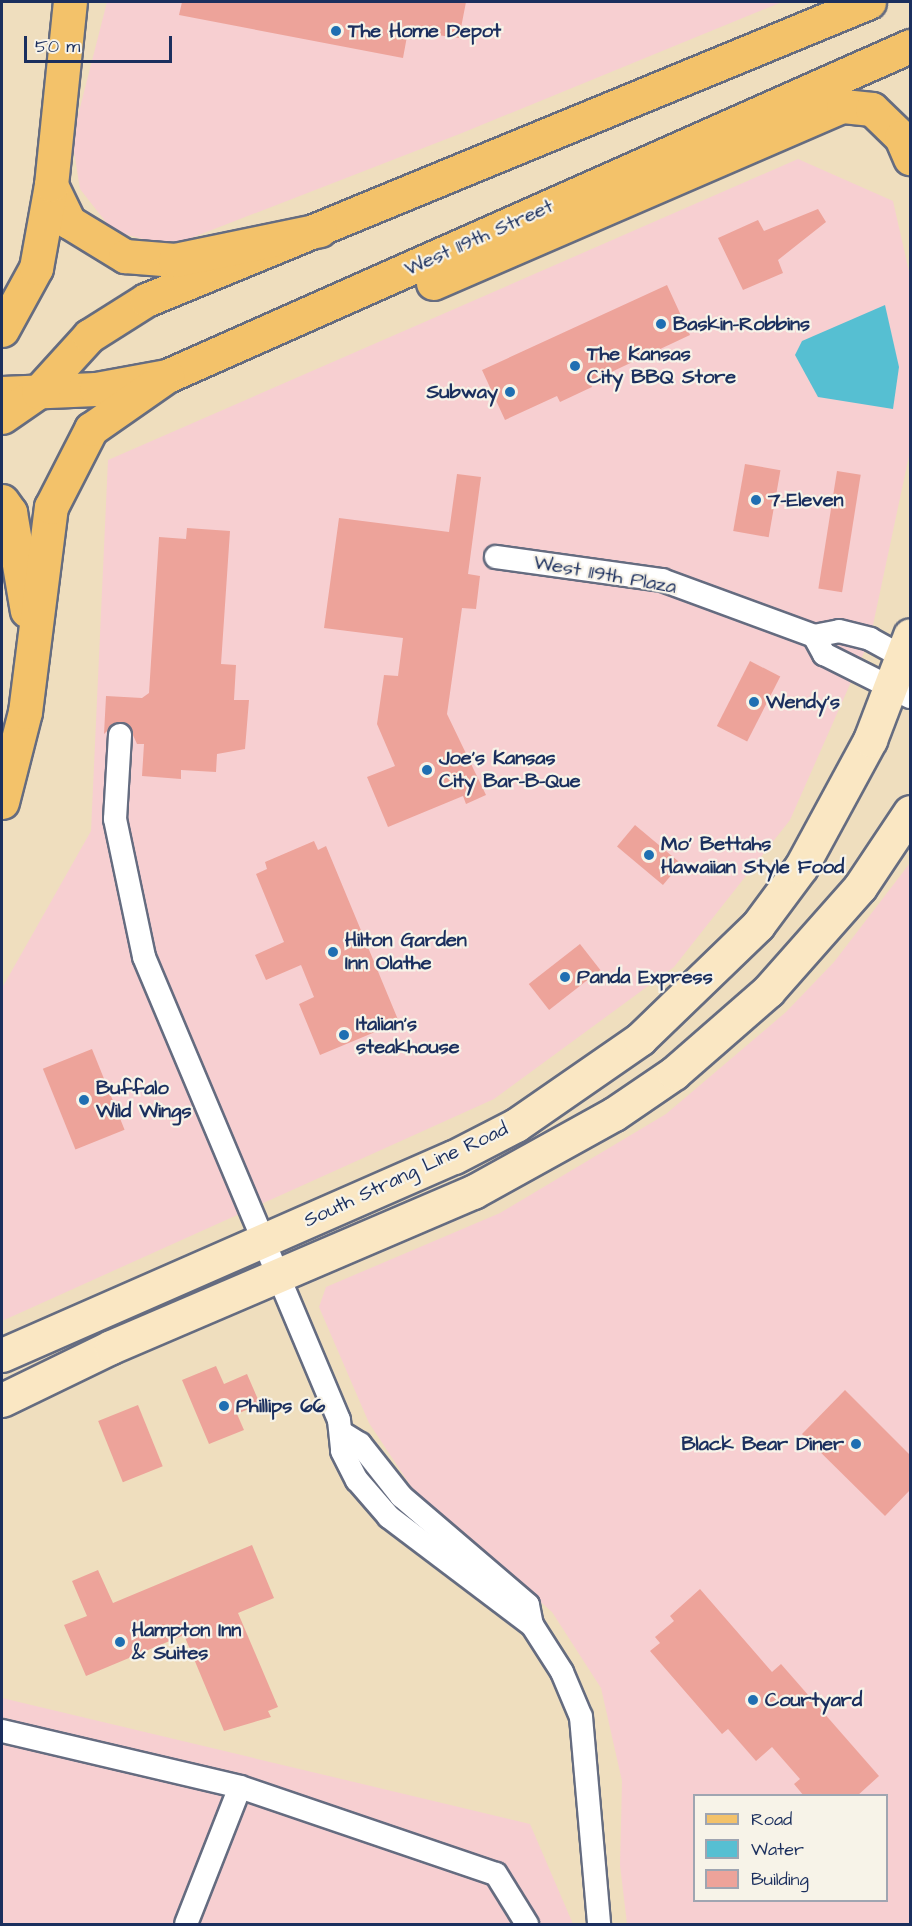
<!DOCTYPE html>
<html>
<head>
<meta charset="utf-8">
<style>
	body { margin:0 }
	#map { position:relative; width:912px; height:1926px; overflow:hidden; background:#efdebe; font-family:"Architects Daughter",sans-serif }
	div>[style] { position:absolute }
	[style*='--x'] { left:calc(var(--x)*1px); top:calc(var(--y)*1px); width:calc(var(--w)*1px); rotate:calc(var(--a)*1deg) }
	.built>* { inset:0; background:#f7cfd1 }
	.water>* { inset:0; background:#56bfd2 }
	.building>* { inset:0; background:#eda39a; transform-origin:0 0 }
	.roads { filter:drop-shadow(2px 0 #656c80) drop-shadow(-2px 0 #656c80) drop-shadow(0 2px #656c80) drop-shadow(0 -2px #656c80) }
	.street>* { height:22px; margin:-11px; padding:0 11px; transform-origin:11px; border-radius:11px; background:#fff }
	.secondary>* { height:33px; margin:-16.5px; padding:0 16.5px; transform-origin:16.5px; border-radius:16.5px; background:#fae7c3 }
	.primary>* { height:33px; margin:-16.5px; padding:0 16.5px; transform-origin:16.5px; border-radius:16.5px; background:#f3c26a }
	.highway>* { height:33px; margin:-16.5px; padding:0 16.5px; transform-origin:16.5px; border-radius:16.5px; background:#f3c26a }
	.dots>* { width:16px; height:16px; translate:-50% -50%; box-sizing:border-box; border:3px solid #f7f3e8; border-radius:50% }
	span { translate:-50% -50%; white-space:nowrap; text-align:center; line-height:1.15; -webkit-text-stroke:4.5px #f7f3e8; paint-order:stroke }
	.poi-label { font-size:20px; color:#1b2f5e; font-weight:700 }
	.left { translate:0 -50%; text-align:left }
	.right { translate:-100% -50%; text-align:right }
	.street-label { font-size:20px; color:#1b2f5e }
	.frame { position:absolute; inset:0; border:3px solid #1b2f5e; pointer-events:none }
	.legend { position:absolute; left:693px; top:1794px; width:195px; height:108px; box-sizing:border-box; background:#f7f3e8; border:2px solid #9fa5b1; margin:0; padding:8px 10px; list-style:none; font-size:18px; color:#1b2f5e }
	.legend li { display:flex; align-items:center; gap:12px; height:30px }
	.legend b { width:30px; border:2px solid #9fa5b1 }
	.scale { position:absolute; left:24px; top:36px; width:148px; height:27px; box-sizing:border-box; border:3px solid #1b2f5e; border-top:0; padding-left:8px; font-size:18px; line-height:21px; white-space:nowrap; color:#1b2f5e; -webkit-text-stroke:4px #f7f3e8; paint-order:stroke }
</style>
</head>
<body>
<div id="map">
	<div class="built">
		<i style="clip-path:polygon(107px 2px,782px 2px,462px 133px,186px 240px,158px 243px,113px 231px,80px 189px,72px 139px)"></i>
		<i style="clip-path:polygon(798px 159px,893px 201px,910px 276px,910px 451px,870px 639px,790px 820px,674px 967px,494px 1099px,2px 1321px,2px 988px,91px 831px,108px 460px)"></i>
		<i style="clip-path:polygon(evenodd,910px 863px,910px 1924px,627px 1924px,620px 1865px,622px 1781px,601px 1688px,552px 1612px,416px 1494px,369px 1423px,319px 1307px,326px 1287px,500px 1213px,666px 1114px,786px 1012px,834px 962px,910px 863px,694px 1796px,886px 1796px,886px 1900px,694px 1900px,694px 1796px)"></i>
		<i style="clip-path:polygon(2px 1698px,530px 1824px,573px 1924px,2px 1924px)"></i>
	</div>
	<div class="water">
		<i style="clip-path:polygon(885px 305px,899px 367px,893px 409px,818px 397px,795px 355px,802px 341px)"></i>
	</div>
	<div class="building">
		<i style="clip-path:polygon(182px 2px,466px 2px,459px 38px,408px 31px,403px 58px,179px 15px)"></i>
		<i style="clip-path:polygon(818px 209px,826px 222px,778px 260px,783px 273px,743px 290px,718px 238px,758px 220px,764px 231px)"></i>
		<i style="clip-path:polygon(667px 285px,690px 335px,590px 382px,592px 387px,560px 402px,557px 396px,505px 420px,482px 370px)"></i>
		<i style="left:745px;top:464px;width:36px;height:68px;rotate:10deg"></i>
		<i style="left:837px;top:471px;width:24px;height:119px;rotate:9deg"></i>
		<i style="clip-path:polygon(457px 474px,481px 477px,468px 574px,480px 576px,476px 609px,462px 608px,447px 714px,486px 795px,466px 804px,463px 796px,388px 827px,367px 777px,395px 766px,377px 724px,384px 675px,398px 676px,403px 638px,324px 628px,339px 518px,449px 532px)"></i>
		<i style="clip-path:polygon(187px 528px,230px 531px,221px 664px,236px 665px,234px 700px,249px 700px,245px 749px,217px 754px,216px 772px,181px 770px,181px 779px,142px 776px,144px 744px,137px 744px,128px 724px,115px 723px,104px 734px,106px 696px,142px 698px,149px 693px,159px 537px,186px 539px)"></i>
		<i style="left:750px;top:661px;width:34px;height:73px;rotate:27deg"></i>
		<i style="left:635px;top:825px;width:60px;height:28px;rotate:40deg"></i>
		<i style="clip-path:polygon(314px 841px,318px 850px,326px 846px,399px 1022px,320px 1055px,299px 1004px,314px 997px,301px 965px,266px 980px,255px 955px,284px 942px,256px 874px,267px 869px,265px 862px)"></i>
		<i style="left:580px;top:944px;width:33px;height:65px;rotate:52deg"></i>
		<i style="left:92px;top:1049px;width:87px;height:53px;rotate:68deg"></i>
		<i style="clip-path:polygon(216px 1366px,224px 1384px,247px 1374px,260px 1404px,237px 1414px,244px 1430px,209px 1444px,182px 1380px)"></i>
		<i style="clip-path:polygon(845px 1390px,910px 1455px,910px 1490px,885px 1516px,802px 1434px)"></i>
		<i style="left:138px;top:1405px;width:66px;height:43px;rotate:68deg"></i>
		<i style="clip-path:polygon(252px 1545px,274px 1598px,238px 1613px,278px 1707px,268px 1711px,271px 1717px,224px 1731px,184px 1635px,86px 1676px,64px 1625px,87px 1616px,72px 1581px,98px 1570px,113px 1603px)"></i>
		<i style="clip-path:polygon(700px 1589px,772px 1672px,781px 1664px,879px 1776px,857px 1796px,804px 1796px,794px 1784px,800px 1779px,772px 1747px,756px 1761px,728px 1729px,722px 1734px,650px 1651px,660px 1643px,655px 1637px,674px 1621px,670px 1616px)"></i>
	</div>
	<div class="roads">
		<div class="street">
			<i style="--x:496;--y:557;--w:168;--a:7.9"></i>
			<i style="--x:662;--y:580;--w:162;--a:20.2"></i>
			<i style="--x:814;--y:636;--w:25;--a:-11"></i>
			<i style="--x:839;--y:631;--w:32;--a:14"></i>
			<i style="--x:870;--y:639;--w:46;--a:28.8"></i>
			<i style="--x:814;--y:636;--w:21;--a:61"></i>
			<i style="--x:824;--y:654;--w:96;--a:26.6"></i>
			<i style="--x:120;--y:735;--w:84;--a:93.4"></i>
			<i style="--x:115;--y:819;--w:141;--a:78.1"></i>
			<i style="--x:144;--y:957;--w:502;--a:67.16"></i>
			<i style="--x:339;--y:1420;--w:31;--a:84"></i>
			<i style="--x:342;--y:1451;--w:33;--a:63"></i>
			<i style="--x:357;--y:1480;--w:49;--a:49.1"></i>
			<i style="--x:389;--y:1517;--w:179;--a:37.1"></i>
			<i style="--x:344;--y:1434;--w:19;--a:32"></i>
			<i style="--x:360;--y:1444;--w:66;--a:51.7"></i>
			<i style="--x:401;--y:1496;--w:167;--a:40.6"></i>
			<i style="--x:528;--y:1605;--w:20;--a:79"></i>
			<i style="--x:532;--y:1625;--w:56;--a:57.4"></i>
			<i style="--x:562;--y:1672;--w:49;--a:67.1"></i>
			<i style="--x:581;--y:1717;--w:208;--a:85"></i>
			<i style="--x:2;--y:1731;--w:244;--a:13.2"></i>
			<i style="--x:240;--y:1787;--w:270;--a:18.8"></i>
			<i style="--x:496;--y:1874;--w:59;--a:58.2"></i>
			<i style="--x:186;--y:1924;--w:147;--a:-68.5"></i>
		</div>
		<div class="secondary">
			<i style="--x:2;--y:1355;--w:493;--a:-23.7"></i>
			<i style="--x:454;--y:1157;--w:70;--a:-27.3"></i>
			<i style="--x:516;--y:1125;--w:151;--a:-34.7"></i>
			<i style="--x:640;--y:1039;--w:164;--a:-44"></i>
			<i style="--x:758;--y:925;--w:72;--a:-53.4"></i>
			<i style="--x:801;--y:867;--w:145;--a:-61.5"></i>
			<i style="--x:870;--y:740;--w:112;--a:-69.1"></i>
			<i style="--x:2;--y:1400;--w:121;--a:-25.9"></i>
			<i style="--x:111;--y:1347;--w:394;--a:-23.2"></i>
			<i style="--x:473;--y:1192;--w:161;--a:-29"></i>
			<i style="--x:614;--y:1114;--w:73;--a:-34.3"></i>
			<i style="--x:674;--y:1073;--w:125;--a:-41.1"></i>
			<i style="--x:768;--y:991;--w:139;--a:-48.5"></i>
			<i style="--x:860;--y:887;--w:90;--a:-56.3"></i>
		</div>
		<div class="primary">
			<i style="--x:433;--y:283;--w:447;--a:-23.4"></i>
			<i style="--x:843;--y:106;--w:29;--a:6"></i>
			<i style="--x:872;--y:109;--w:40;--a:44"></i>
			<i style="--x:901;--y:137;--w:23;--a:67"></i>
			<i style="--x:2;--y:393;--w:94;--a:-2.4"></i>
			<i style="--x:96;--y:389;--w:72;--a:-10.4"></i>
			<i style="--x:167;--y:376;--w:813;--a:-23.95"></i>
			<i style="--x:2;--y:417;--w:44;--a:-34.8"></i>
			<i style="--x:38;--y:392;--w:76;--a:-47.7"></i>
			<i style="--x:89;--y:336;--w:67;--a:-32.3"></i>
			<i style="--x:146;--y:300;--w:782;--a:-22.4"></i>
		</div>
		<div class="highway">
			<i style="--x:51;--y:185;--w:41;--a:64.1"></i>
			<i style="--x:69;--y:222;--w:66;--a:31.3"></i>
			<i style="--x:125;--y:256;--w:50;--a:4.6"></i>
			<i style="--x:175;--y:260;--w:148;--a:-11.7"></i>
			<i style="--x:2;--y:330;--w:71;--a:-61.3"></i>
			<i style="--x:36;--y:268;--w:84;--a:-79.8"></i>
			<i style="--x:51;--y:185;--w:184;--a:-84.1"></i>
			<i style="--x:2;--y:501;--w:14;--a:54"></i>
			<i style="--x:10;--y:512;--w:100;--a:80.3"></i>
			<i style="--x:2;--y:802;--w:93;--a:-75.7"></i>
			<i style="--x:25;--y:712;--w:207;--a:-82.8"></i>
			<i style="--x:51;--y:507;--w:88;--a:-62.9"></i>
			<i style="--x:91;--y:429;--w:93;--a:-34.9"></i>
		</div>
	</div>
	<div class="dots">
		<i style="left:336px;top:31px;background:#1f6fb2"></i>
		<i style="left:661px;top:324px;background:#1f6fb2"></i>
		<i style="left:575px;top:366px;background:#1f6fb2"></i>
		<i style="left:510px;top:392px;background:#1f6fb2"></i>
		<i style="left:756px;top:500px;background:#1f6fb2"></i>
		<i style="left:754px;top:702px;background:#1f6fb2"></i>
		<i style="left:427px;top:770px;background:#1f6fb2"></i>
		<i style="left:649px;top:855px;background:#1f6fb2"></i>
		<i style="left:333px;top:952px;background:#1f6fb2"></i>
		<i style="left:565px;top:977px;background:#1f6fb2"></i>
		<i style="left:344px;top:1035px;background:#1f6fb2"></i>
		<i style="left:84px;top:1100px;background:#1f6fb2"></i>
		<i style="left:224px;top:1406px;background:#1f6fb2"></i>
		<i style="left:856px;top:1444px;background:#1f6fb2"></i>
		<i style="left:120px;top:1642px;background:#1f6fb2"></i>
		<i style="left:753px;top:1700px;background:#1f6fb2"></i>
	</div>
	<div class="poi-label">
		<span class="left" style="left:348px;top:31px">The Home Depot</span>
		<span class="left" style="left:673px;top:324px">Baskin-Robbins</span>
		<span class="left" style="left:587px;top:366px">The Kansas<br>City BBQ Store</span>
		<span class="right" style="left:498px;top:392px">Subway</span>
		<span class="left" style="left:768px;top:500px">7-Eleven</span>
		<span class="left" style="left:766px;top:702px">Wendy's</span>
		<span class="left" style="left:439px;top:770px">Joe's Kansas<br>City Bar-B-Que</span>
		<span class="left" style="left:661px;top:856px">Mo' Bettahs<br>Hawaiian Style Food</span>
		<span class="left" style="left:345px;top:952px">Hilton Garden<br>Inn Olathe</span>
		<span class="left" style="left:577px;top:977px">Panda Express</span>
		<span class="left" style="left:356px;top:1036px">Italian's<br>steakhouse</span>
		<span class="left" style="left:96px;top:1100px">Buffalo<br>Wild Wings</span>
		<span class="left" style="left:236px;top:1406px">Phillips 66</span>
		<span class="right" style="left:844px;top:1444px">Black Bear Diner</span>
		<span class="left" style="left:132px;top:1642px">Hampton Inn<br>&amp; Suites</span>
		<span class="left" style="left:765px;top:1700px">Courtyard</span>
	</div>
	<div class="street-label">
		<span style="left:479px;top:238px;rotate:-24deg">West 119th Street</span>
		<span style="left:605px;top:575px;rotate:10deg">West 119th Plaza</span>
		<span style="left:406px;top:1175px;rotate:-25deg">South Strang Line Road</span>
	</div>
	<div class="frame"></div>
	<ul class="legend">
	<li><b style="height:8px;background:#f3c26a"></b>Road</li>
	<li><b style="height:16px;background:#56bfd2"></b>Water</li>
	<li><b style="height:16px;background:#eda39a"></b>Building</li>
	</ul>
	<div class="scale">50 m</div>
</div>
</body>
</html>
